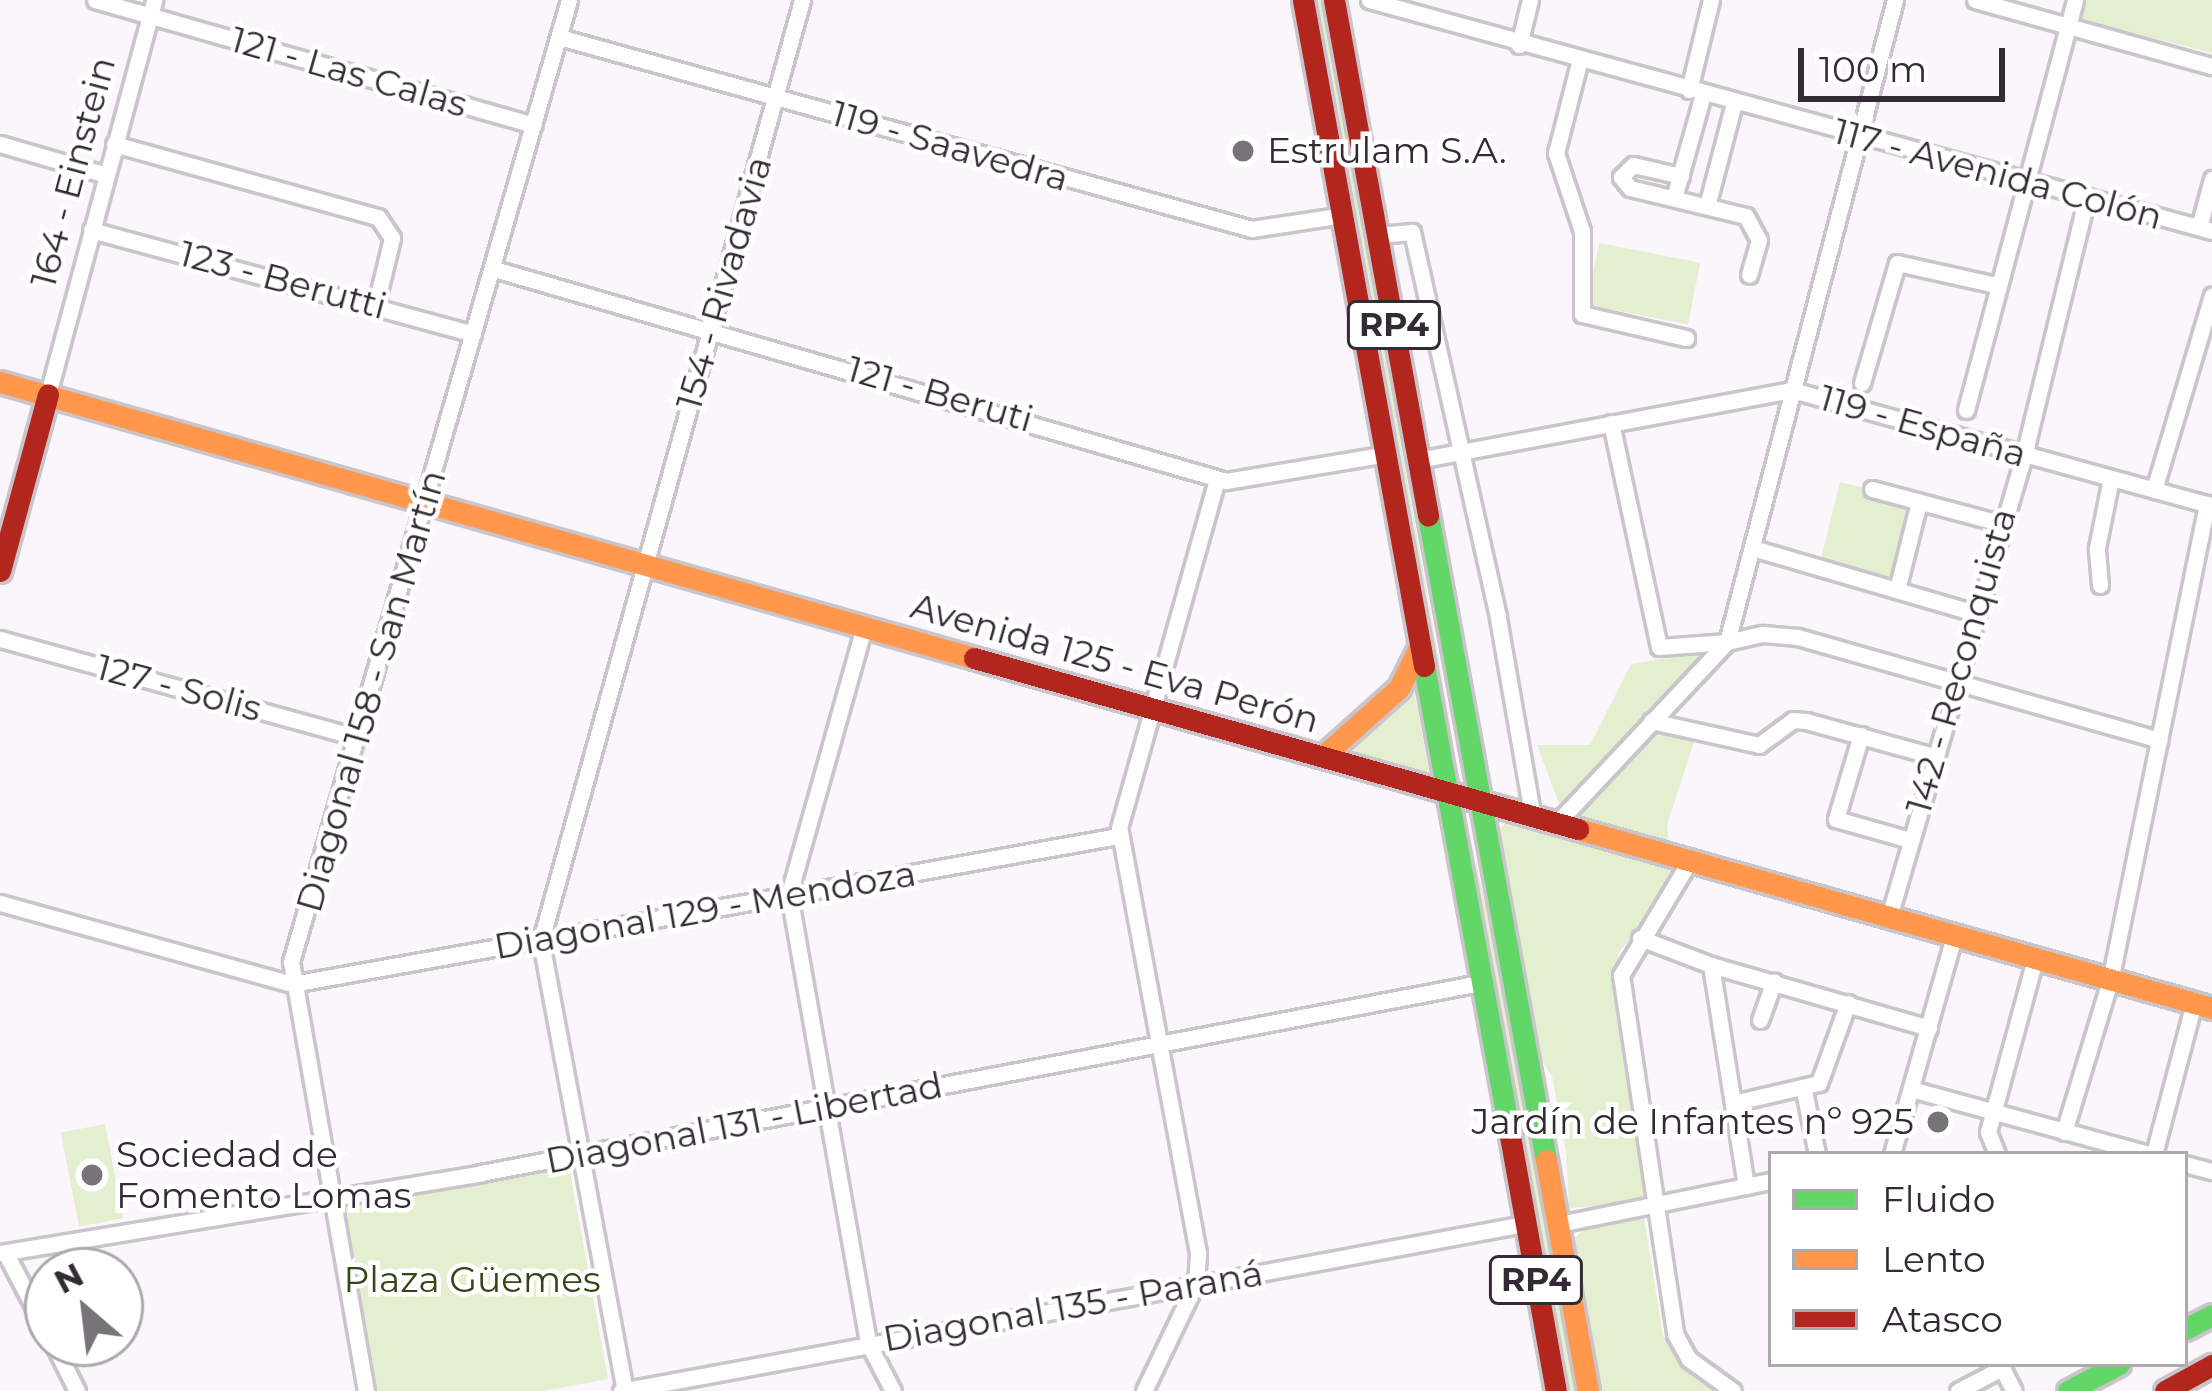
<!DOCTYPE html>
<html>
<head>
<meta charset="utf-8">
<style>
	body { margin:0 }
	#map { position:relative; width:2212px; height:1391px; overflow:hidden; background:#fbf6fb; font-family:Montserrat,sans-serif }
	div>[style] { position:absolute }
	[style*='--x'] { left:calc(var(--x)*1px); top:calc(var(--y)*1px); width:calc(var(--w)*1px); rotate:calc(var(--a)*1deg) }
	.green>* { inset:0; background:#e4efd0; transform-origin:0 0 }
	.roads { filter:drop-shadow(3px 0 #cac4cb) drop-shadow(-3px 0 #cac4cb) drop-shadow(0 3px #cac4cb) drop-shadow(0 -3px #cac4cb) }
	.street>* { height:15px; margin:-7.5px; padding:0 7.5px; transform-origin:7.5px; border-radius:7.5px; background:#fefefe }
	.fast>* { height:21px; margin:-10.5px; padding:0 10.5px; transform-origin:10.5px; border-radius:10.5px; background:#63d668 }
	.slow>* { height:21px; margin:-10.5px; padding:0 10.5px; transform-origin:10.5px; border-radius:10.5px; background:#ff974d }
	.jam>* { height:21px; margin:-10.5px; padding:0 10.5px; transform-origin:10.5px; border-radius:10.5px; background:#b3261e }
	.dots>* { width:33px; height:33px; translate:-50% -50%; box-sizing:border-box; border:6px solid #fff; border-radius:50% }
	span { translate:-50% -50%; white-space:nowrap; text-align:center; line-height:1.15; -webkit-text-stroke:9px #fff; paint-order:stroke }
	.shield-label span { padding:3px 9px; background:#fff; border:3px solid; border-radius:9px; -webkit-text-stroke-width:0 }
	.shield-label { font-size:33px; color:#322b33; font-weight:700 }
	.street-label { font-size:36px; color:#322b33 }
	.poi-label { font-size:36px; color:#322b33 }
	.left { translate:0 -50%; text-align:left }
	.right { translate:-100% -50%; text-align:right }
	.park-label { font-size:36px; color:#354513 }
	.legend { position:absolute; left:1768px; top:1151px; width:420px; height:216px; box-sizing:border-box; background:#fff; border:3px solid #adaaad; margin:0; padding:15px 21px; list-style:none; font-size:36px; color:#322b33 }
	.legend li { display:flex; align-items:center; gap:24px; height:60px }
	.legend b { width:60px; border:3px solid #adaaad }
	.north { position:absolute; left:24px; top:1247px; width:120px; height:120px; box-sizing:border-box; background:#fff; border:3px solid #adaaad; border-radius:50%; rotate:332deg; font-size:33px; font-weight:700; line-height:48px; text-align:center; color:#322b33 }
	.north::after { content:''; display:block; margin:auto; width:42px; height:54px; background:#787279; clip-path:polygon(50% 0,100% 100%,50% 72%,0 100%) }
	.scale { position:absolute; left:1798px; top:48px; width:207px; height:54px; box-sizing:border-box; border:6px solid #322b33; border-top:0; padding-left:15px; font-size:36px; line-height:42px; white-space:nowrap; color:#322b33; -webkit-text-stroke:9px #fff; paint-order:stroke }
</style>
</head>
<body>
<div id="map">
	<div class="green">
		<i style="clip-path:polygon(1314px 0,1323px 0,1454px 747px,1451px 741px)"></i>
		<i style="clip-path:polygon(2087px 0,2212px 0,2212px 53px,2082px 20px)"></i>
		<i style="left:1599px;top:243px;width:103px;height:63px;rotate:11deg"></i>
		<i style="left:1840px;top:482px;width:81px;height:88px;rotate:14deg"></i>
		<i style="clip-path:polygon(1711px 651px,1560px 806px,1537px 745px,1590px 745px,1631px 664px)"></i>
		<i style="clip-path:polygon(1407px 688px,1414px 691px,1429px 771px,1420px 776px,1345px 755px)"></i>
		<i style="clip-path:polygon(1654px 731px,1695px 739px,1667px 825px,1669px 844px,1576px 817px)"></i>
		<i style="clip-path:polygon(1509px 819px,1678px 868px,1675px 887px,1618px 953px,1647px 1165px,1646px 1193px,1634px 1203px,1569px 1208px,1566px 1151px,1552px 1076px,1534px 1049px,1499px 830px)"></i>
		<i style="clip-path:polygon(1469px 833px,1498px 957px,1578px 1391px,1568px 1391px)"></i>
		<i style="left:105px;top:1124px;width:96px;height:45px;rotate:79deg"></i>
		<i style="clip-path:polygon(566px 1150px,608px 1379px,544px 1391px,371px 1391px,335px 1193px)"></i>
		<i style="clip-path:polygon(1644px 1218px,1663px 1336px,1716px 1391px,1600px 1391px,1570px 1242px,1586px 1228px)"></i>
	</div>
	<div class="roads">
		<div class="street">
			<i style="--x:95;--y:0;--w:456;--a:15.9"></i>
			<i style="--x:1369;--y:0;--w:874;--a:15.32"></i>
			<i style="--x:1975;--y:0;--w:246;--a:15.6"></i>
			<i style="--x:559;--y:37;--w:719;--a:15.49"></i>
			<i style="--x:1252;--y:229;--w:92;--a:-8.7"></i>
			<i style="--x:1519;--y:45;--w:46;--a:-76.3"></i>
			<i style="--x:1579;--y:63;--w:93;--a:104.3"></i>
			<i style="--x:1556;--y:153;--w:82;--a:71.6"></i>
			<i style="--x:1582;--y:231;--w:83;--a:90"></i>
			<i style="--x:1582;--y:314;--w:107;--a:13"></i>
			<i style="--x:1689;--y:90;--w:93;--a:-76.3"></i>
			<i style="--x:0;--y:144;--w:111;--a:16.2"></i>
			<i style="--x:114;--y:144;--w:274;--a:15.5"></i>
			<i style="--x:378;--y:217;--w:25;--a:56"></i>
			<i style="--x:392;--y:238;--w:68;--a:103.6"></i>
			<i style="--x:1681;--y:176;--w:49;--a:-167.1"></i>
			<i style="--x:1633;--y:165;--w:17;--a:135"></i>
			<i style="--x:1621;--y:177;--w:14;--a:51"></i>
			<i style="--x:1630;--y:188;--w:119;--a:13.6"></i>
			<i style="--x:1746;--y:216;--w:27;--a:62"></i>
			<i style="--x:1759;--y:240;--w:36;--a:106"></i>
			<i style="--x:1674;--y:198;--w:108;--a:-74.4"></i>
			<i style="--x:1707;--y:206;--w:106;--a:-75.3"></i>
			<i style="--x:2199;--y:227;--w:50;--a:-74.8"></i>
			<i style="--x:91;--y:230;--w:396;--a:15.2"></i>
			<i style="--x:1378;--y:235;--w:34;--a:-5"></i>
			<i style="--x:1412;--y:232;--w:395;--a:77.4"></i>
			<i style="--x:1498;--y:618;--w:204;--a:80.1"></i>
			<i style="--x:494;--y:269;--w:762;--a:16.15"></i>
			<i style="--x:1226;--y:481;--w:164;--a:-9.5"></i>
			<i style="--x:1862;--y:383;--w:125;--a:-73.7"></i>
			<i style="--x:1897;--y:263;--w:101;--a:12.5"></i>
			<i style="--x:48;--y:394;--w:408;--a:-74.9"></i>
			<i style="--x:1966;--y:410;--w:424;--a:-75.1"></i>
			<i style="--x:1611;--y:423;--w:229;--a:77.9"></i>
			<i style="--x:1659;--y:647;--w:68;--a:-4.2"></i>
			<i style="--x:1727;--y:642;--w:664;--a:-75.34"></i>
			<i style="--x:1418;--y:460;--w:380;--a:-10.6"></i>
			<i style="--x:1792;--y:390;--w:436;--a:15.4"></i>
			<i style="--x:1872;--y:489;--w:132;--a:14.9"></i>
			<i style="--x:2154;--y:490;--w:203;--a:-73.4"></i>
			<i style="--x:1756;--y:549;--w:228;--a:16.3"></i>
			<i style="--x:2100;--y:585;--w:37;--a:-95"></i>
			<i style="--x:2097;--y:548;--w:71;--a:-78.7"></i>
			<i style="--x:1897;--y:590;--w:91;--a:-76"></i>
			<i style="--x:864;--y:627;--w:277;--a:105.7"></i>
			<i style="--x:789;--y:894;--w:456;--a:80"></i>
			<i style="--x:868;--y:1343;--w:54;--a:62.5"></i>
			<i style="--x:0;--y:639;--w:370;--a:15.4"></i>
			<i style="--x:1651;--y:721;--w:111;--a:12.5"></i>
			<i style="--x:1759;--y:745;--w:42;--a:-36.3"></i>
			<i style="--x:1793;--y:720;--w:13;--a:4"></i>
			<i style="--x:1806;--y:721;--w:132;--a:15.4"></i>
			<i style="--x:1861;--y:735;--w:88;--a:106.6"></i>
			<i style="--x:1836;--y:819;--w:77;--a:15.8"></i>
			<i style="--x:1555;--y:825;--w:251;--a:-46.8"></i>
			<i style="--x:1727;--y:642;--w:37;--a:-13"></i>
			<i style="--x:1763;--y:634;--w:35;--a:5"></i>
			<i style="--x:1798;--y:637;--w:376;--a:15.9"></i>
			<i style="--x:1689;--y:862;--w:132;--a:121"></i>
			<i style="--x:1621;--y:975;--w:363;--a:81.4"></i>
			<i style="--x:1675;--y:1334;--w:29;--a:61"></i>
			<i style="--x:1689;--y:1359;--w:54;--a:36"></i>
			<i style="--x:0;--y:903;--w:303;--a:15.5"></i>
			<i style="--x:292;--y:984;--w:839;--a:-10.16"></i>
			<i style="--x:1889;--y:917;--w:490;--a:-73.7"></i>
			<i style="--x:2026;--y:447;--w:257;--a:-76.3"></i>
			<i style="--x:1640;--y:938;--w:76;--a:20.8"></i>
			<i style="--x:1711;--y:965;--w:224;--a:81"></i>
			<i style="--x:1711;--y:965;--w:227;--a:16.1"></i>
			<i style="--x:1760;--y:1020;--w:41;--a:-70.3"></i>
			<i style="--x:1911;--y:1089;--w:247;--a:15.3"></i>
			<i style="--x:1804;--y:1091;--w:64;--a:78.3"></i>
			<i style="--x:1733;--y:1103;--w:88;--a:-13.1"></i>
			<i style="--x:1819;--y:1083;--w:85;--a:-70.1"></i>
			<i style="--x:2064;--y:1132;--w:158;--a:-73.1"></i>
			<i style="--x:2110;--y:981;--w:487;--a:-78.5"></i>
			<i style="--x:1892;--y:1154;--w:227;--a:-74.1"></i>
			<i style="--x:1997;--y:1154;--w:24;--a:-112"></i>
			<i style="--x:1988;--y:1132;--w:179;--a:-74.8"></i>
			<i style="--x:2154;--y:1154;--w:156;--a:-75.2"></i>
			<i style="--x:2185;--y:1164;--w:28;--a:15"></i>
			<i style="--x:1559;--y:1224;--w:216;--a:-11.5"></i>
			<i style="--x:0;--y:1253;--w:488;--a:-9.4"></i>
			<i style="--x:481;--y:1173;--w:1017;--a:-10.77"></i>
			<i style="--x:6;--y:1254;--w:90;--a:62.3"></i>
			<i style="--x:53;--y:1343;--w:54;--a:63.4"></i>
			<i style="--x:2000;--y:1364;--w:30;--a:63"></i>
			<i style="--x:366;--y:1391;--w:436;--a:-99.9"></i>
			<i style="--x:291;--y:962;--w:1001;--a:-73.88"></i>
			<i style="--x:621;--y:1391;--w:919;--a:-10.47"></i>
			<i style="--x:625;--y:1391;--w:459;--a:-100.6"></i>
			<i style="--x:541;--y:940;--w:976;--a:-74.48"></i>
			<i style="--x:1144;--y:1391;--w:120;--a:-64.3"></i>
			<i style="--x:1196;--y:1283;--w:30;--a:-86"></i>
			<i style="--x:1198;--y:1253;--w:432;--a:-100.5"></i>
			<i style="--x:1119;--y:828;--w:362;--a:-74.3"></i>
			<i style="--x:1958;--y:1391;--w:50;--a:-27.6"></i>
		</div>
		<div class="fast">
			<i style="--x:1428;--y:515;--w:656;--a:79.63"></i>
			<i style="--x:1424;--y:666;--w:478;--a:79.6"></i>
			<i style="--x:2185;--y:1329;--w:30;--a:-27"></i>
			<i style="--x:2068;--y:1391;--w:58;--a:-27.9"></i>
		</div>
		<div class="slow">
			<i style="--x:0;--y:382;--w:1012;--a:15.82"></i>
			<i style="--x:1323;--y:756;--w:102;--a:-41.8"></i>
			<i style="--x:1399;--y:688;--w:45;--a:-63.4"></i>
			<i style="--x:1578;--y:829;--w:659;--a:15.77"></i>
			<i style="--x:1546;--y:1160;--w:235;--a:79.7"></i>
		</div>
		<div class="jam">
			<i style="--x:1303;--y:0;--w:677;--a:79.7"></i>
			<i style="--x:1334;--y:0;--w:524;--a:79.66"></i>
			<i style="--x:0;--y:571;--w:183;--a:-74.8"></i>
			<i style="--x:974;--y:658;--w:628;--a:15.81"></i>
			<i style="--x:1510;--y:1136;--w:259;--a:79.8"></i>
			<i style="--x:2165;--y:1391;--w:54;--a:-29"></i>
		</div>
	</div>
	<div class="dots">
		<i style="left:1243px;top:151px;background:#787279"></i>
		<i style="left:1938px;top:1122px;background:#787279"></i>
		<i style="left:92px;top:1175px;background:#787279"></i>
	</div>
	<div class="shield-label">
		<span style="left:1394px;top:325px">RP4</span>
		<span style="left:1536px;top:1280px">RP4</span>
	</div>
	<div class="street-label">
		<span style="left:349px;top:72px;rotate:16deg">121 - Las Calas</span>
		<span style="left:950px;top:146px;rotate:16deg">119 - Saavedra</span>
		<span style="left:73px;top:172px;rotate:-75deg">164 - Einstein</span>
		<span style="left:1998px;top:174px;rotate:15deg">117 - Avenida Colón</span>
		<span style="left:283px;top:280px;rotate:15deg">123 - Berutti</span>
		<span style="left:724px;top:283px;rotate:-74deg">154 - Rivadavia</span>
		<span style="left:940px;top:394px;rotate:16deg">121 - Beruti</span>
		<span style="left:1923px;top:426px;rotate:16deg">119 - España</span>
		<span style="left:1961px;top:661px;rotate:-74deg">142 - Reconquista</span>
		<span style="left:1115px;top:663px;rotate:16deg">Avenida 125 - Eva Perón</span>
		<span style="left:179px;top:688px;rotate:15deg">127 - Solis</span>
		<span style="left:371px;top:691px;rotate:-74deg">Diagonal 158 - San Martín</span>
		<span style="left:705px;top:910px;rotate:-10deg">Diagonal 129 - Mendoza</span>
		<span style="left:744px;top:1123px;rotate:-11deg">Diagonal 131 - Libertad</span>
		<span style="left:1073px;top:1306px;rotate:-10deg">Diagonal 135 - Paraná</span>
	</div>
	<div class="poi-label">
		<span class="left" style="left:1267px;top:151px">Estrulam S.A.</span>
		<span class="right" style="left:1914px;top:1122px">Jardín de Infantes nº 925</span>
		<span class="left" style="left:116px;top:1175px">Sociedad de<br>Fomento Lomas</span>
	</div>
	<div class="park-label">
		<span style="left:472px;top:1280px">Plaza Güemes</span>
	</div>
	<ul class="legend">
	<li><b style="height:15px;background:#63d668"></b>Fluido</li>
	<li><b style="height:15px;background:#ff974d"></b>Lento</li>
	<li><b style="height:15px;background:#b3261e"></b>Atasco</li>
	</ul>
	<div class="north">N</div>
	<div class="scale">100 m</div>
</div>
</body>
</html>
